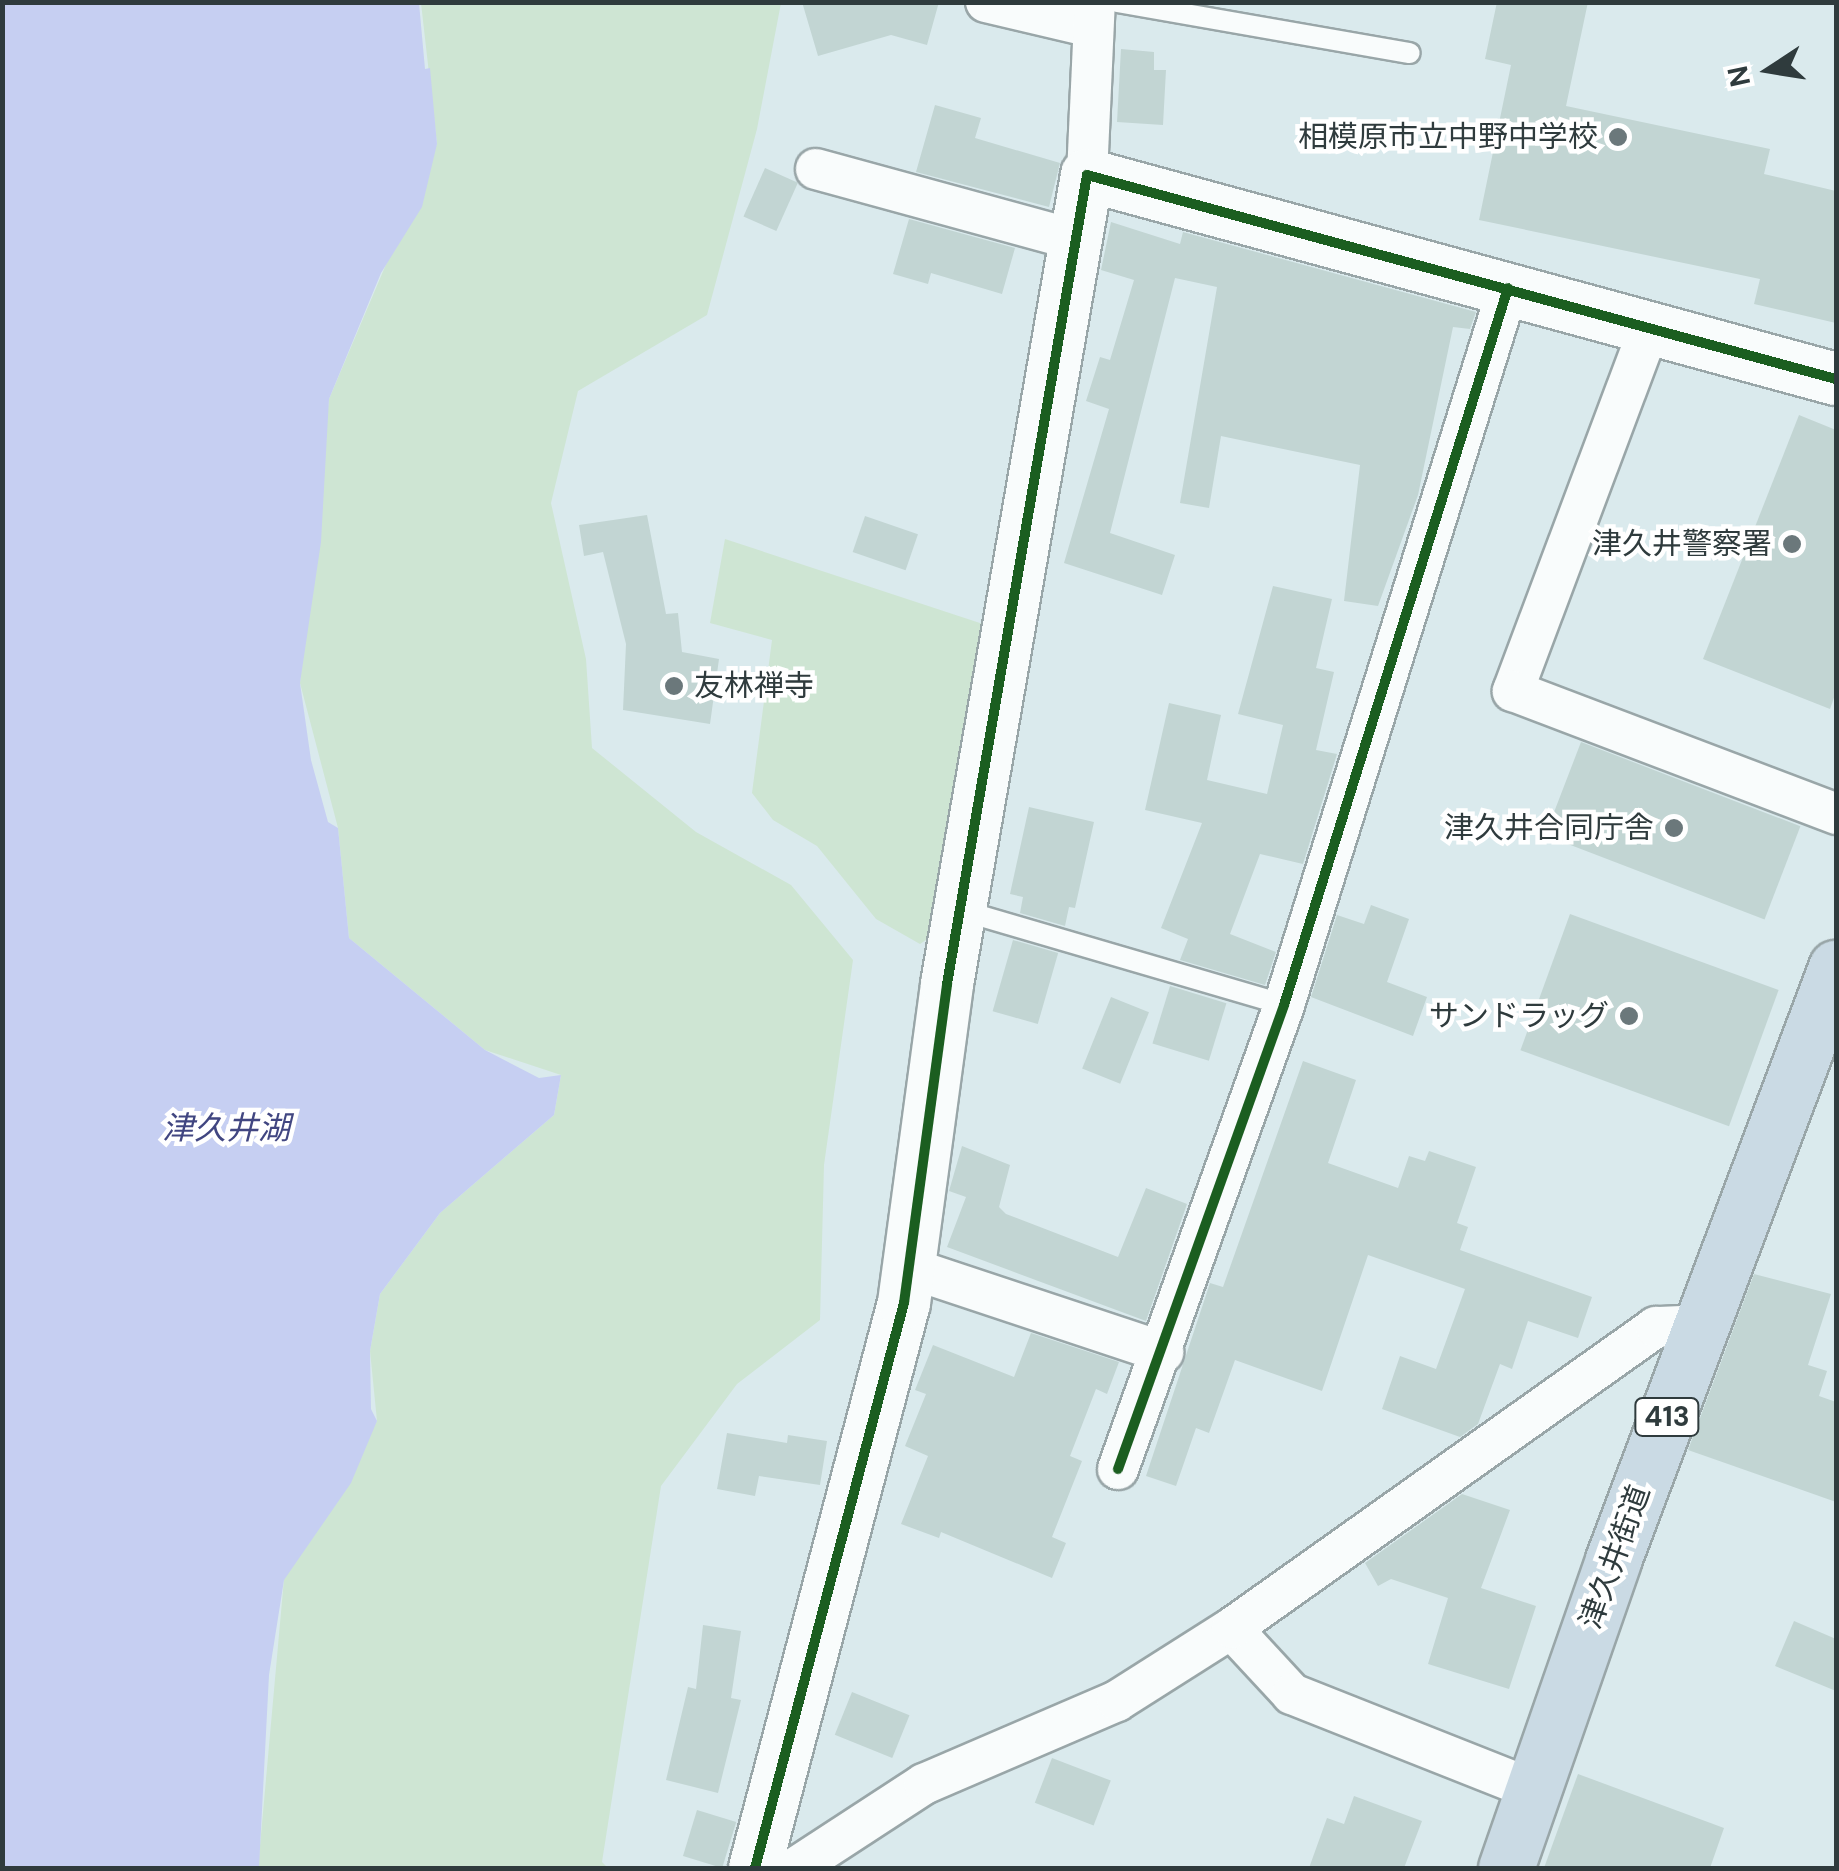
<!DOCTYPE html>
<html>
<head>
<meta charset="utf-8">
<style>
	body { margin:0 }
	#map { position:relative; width:1839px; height:1871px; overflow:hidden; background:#daeaed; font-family:"DM Sans","Noto Sans JP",sans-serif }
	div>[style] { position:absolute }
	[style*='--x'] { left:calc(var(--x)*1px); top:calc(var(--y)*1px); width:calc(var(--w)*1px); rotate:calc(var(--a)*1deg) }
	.green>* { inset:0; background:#cee5d3 }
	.water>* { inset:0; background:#c6cff2 }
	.building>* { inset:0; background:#c2d5d3; transform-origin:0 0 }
	.roads { filter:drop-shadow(2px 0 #99a6a8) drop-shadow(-2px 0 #99a6a8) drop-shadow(0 2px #99a6a8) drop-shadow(0 -2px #99a6a8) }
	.service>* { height:20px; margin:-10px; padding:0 10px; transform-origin:10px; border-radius:10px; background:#f9fcfc }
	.minor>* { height:40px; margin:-20px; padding:0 20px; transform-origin:20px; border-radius:20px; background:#f9fcfc }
	.tertiary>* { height:52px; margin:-26px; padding:0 26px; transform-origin:26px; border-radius:26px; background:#f9fcfc }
	.trunk>* { height:55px; margin:-27.5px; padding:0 27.5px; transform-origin:27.5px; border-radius:27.5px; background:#cadae4 }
	.cycleway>* { height:10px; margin:-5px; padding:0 5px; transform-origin:5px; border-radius:5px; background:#1b5e20 }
	.dots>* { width:28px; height:28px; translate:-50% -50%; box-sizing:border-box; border:5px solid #fff; border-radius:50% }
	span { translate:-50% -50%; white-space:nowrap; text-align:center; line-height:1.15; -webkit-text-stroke:9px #fff; paint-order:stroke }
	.shield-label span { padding:2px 8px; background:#fff; border:2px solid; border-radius:8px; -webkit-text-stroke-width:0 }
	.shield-label { font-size:28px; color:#2f3b3d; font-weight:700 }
	.poi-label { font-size:30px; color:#2f3b3d }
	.right { translate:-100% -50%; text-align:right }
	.left { translate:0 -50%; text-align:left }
	.street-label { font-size:30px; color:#2f3b3d }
	.water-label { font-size:32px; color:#414681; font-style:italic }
	.frame { position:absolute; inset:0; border:5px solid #2f3b3d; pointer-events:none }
	.north { position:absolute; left:1719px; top:20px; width:100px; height:100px; -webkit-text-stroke:8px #fff; paint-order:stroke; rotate:258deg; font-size:28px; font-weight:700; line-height:40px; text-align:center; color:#2f3b3d }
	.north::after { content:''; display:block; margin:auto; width:35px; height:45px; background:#2f3b3d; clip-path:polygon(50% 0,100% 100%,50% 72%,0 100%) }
</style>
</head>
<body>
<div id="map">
	<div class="green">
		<i style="clip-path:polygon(421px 3px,781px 3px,757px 129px,707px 315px,578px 391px,551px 503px,586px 659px,592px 748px,696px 832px,791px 885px,853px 960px,824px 1165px,820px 1320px,737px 1384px,661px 1486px,602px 1862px,608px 1868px,258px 1868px,284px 1579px,377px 1421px,370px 1351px,380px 1294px,440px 1213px,554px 1115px,561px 1075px,485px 1050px,349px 938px,338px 828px,300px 683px,329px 399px,437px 144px)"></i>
		<i style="clip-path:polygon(725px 539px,989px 626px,932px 936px,920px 944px,876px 919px,817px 846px,773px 820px,752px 793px,772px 640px,710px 623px)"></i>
	</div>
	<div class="water">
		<i style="clip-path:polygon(3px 2px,419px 3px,425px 69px,430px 68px,437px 144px,422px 207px,381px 273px,329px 399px,321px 542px,300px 683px,311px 760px,328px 822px,338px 828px,349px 938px,485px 1050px,539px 1078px,561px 1075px,554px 1115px,440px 1213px,380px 1294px,370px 1351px,371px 1409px,377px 1421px,351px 1483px,284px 1580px,269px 1675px,259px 1868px,3px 1868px)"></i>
	</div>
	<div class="building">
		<i style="clip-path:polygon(802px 2px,939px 2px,927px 45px,891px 35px,818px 56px)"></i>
		<i style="clip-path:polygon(1497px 2px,1588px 2px,1566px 106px,1770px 149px,1764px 174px,1836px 191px,1836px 323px,1754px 304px,1760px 279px,1479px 220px,1511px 65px,1485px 59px)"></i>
		<i style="clip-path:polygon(1121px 49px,1154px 52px,1154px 70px,1166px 70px,1163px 125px,1117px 122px)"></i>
		<i style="clip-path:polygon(935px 105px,981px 118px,975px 138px,1060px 163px,1049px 207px,916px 172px)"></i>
		<i style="left:765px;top:168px;width:36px;height:53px;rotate:24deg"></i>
		<i style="clip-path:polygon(909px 219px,1015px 248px,1002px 294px,931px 273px,928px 284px,893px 274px)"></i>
		<i style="clip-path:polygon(1111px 222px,1180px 244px,1183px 232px,1476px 312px,1470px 329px,1453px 327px,1418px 495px,1378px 606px,1344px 601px,1360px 465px,1221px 436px,1209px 508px,1180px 503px,1217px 287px,1175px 278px,1110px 533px,1175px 555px,1162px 595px,1064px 563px,1109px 409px,1086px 401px,1100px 357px,1110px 360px,1134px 280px,1101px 270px)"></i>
		<i style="clip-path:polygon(1799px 415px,1836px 430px,1836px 692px,1830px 709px,1703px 659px)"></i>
		<i style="clip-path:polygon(647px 515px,666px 614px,678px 613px,682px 652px,719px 659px,710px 724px,623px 710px,626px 644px,603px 552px,584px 556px,579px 525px)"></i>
		<i style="left:865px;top:516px;width:56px;height:38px;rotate:19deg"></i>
		<i style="clip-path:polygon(1273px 586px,1332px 599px,1316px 668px,1334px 672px,1316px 750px,1337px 754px,1303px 864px,1260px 854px,1230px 934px,1276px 952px,1265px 985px,1180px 960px,1188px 939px,1161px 928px,1202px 823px,1145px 810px,1169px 703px,1221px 715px,1207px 780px,1267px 794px,1283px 725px,1238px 714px)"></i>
		<i style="left:1581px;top:742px;width:235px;height:100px;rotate:21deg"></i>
		<i style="clip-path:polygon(1029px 807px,1094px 822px,1075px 908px,1069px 907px,1065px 926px,1020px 913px,1023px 897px,1010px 894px)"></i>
		<i style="clip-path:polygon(1371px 905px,1409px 919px,1387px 982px,1427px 997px,1413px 1036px,1311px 997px,1337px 915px,1364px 924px)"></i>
		<i style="left:1570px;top:914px;width:222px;height:145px;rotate:20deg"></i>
		<i style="left:1013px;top:940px;width:47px;height:74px;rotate:16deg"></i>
		<i style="left:1170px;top:986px;width:59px;height:60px;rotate:17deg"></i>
		<i style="left:1111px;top:997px;width:41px;height:77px;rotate:22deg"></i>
		<i style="clip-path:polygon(1303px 1061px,1356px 1080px,1328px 1163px,1398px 1188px,1409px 1156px,1425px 1161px,1429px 1151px,1476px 1167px,1457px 1223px,1468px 1227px,1460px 1250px,1592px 1297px,1578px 1338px,1528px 1321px,1512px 1369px,1500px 1364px,1478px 1424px,1460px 1437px,1382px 1409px,1400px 1356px,1436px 1369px,1465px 1289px,1368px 1255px,1322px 1391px,1235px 1360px,1209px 1433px,1196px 1428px,1176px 1486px,1146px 1476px,1210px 1283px,1223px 1287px)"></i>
		<i style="clip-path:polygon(962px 1146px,1010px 1165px,999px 1207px,1006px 1214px,1118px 1257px,1146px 1188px,1187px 1204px,1146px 1321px,947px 1247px,966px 1197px,949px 1191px)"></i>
		<i style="clip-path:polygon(1754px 1274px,1831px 1294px,1808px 1365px,1827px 1371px,1819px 1396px,1836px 1402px,1836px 1502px,1688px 1450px)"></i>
		<i style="clip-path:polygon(1031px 1333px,1119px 1362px,1107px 1394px,1096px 1389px,1070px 1456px,1082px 1461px,1052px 1537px,1066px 1543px,1052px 1578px,941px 1532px,939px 1538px,901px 1524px,928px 1456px,905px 1446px,926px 1394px,915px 1390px,933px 1345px,1014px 1377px)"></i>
		<i style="clip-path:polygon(727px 1433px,787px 1443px,788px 1435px,827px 1441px,820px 1485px,759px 1476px,755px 1496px,717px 1489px)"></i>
		<i style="clip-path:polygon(1462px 1494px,1510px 1510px,1481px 1588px,1536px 1606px,1509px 1689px,1428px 1664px,1448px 1598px,1391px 1579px,1378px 1586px,1365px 1563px)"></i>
		<i style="clip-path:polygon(1794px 1621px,1836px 1639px,1836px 1691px,1775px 1666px)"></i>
		<i style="clip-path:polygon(703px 1625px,741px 1631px,731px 1698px,741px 1700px,718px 1793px,666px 1780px,688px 1687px,696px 1689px)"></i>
		<i style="left:852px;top:1692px;width:62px;height:46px;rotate:22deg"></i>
		<i style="left:1052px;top:1758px;width:63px;height:48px;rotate:21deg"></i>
		<i style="clip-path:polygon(1578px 1774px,1724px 1828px,1710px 1868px,1544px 1868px)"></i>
		<i style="clip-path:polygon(1354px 1796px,1422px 1821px,1404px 1868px,1309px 1868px,1327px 1818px,1344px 1824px)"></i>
		<i style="left:697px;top:1810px;width:41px;height:48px;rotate:17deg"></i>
	</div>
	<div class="roads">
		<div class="service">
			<i style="--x:1117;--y:2;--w:297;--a:9.9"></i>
			<i style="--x:960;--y:910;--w:338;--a:16.3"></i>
		</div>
		<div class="minor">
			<i style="--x:986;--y:2;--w:109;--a:13.3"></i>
			<i style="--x:816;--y:169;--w:269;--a:15.3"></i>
			<i style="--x:1087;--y:175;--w:173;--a:-87.4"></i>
			<i style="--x:1649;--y:329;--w:387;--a:110.6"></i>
			<i style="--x:1513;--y:691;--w:346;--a:20.8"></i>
			<i style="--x:910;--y:1268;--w:267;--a:18.4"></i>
			<i style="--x:1118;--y:1469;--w:493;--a:-70.3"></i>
			<i style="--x:1284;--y:1005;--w:751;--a:-72.65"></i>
			<i style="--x:1243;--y:1641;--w:72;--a:47.2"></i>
			<i style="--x:1292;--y:1694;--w:258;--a:21.6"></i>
			<i style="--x:795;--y:1868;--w:154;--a:-33.1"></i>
			<i style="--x:924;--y:1784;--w:210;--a:-23.3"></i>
			<i style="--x:1117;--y:1701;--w:136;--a:-32.4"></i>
			<i style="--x:1232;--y:1628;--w:520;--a:-35.37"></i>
			<i style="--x:1656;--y:1327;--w:46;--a:-2.5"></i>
		</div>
		<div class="tertiary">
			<i style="--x:755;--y:1868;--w:584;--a:-75.23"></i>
			<i style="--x:904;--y:1303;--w:322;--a:-82.3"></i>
			<i style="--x:947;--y:984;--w:821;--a:-80.18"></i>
			<i style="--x:1087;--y:175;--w:776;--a:15.24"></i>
		</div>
		<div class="trunk">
			<i style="--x:1506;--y:1868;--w:326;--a:-70.8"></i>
			<i style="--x:1613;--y:1560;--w:633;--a:-69.36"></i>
		</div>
	</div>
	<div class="cycleway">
		<i style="--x:1118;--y:1469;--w:493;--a:-70.3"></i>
		<i style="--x:1284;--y:1005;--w:751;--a:-72.65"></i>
		<i style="--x:755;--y:1868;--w:584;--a:-75.23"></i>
		<i style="--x:904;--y:1303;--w:322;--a:-82.3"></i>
		<i style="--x:947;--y:984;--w:821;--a:-80.18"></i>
		<i style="--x:1087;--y:175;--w:776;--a:15.24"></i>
	</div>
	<div class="dots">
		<i style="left:1618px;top:137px;background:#6b787b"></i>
		<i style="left:1792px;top:544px;background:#6b787b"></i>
		<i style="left:674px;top:686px;background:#6b787b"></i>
		<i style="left:1674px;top:828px;background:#6b787b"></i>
		<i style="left:1629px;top:1016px;background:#6b787b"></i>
	</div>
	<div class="shield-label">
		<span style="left:1667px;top:1417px">413</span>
	</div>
	<div class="poi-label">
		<span class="right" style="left:1598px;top:137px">相模原市立中野中学校</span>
		<span class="right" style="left:1772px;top:544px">津久井警察署</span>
		<span class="left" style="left:694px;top:686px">友林禅寺</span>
		<span class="right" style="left:1654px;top:828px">津久井合同庁舎</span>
		<span class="right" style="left:1609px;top:1016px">サンドラッグ</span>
	</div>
	<div class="street-label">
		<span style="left:1615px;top:1557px;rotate:-70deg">津久井街道</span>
	</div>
	<div class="water-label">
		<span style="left:226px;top:1128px">津久井湖</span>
	</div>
	<div class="frame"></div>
	<div class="north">N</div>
</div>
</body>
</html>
